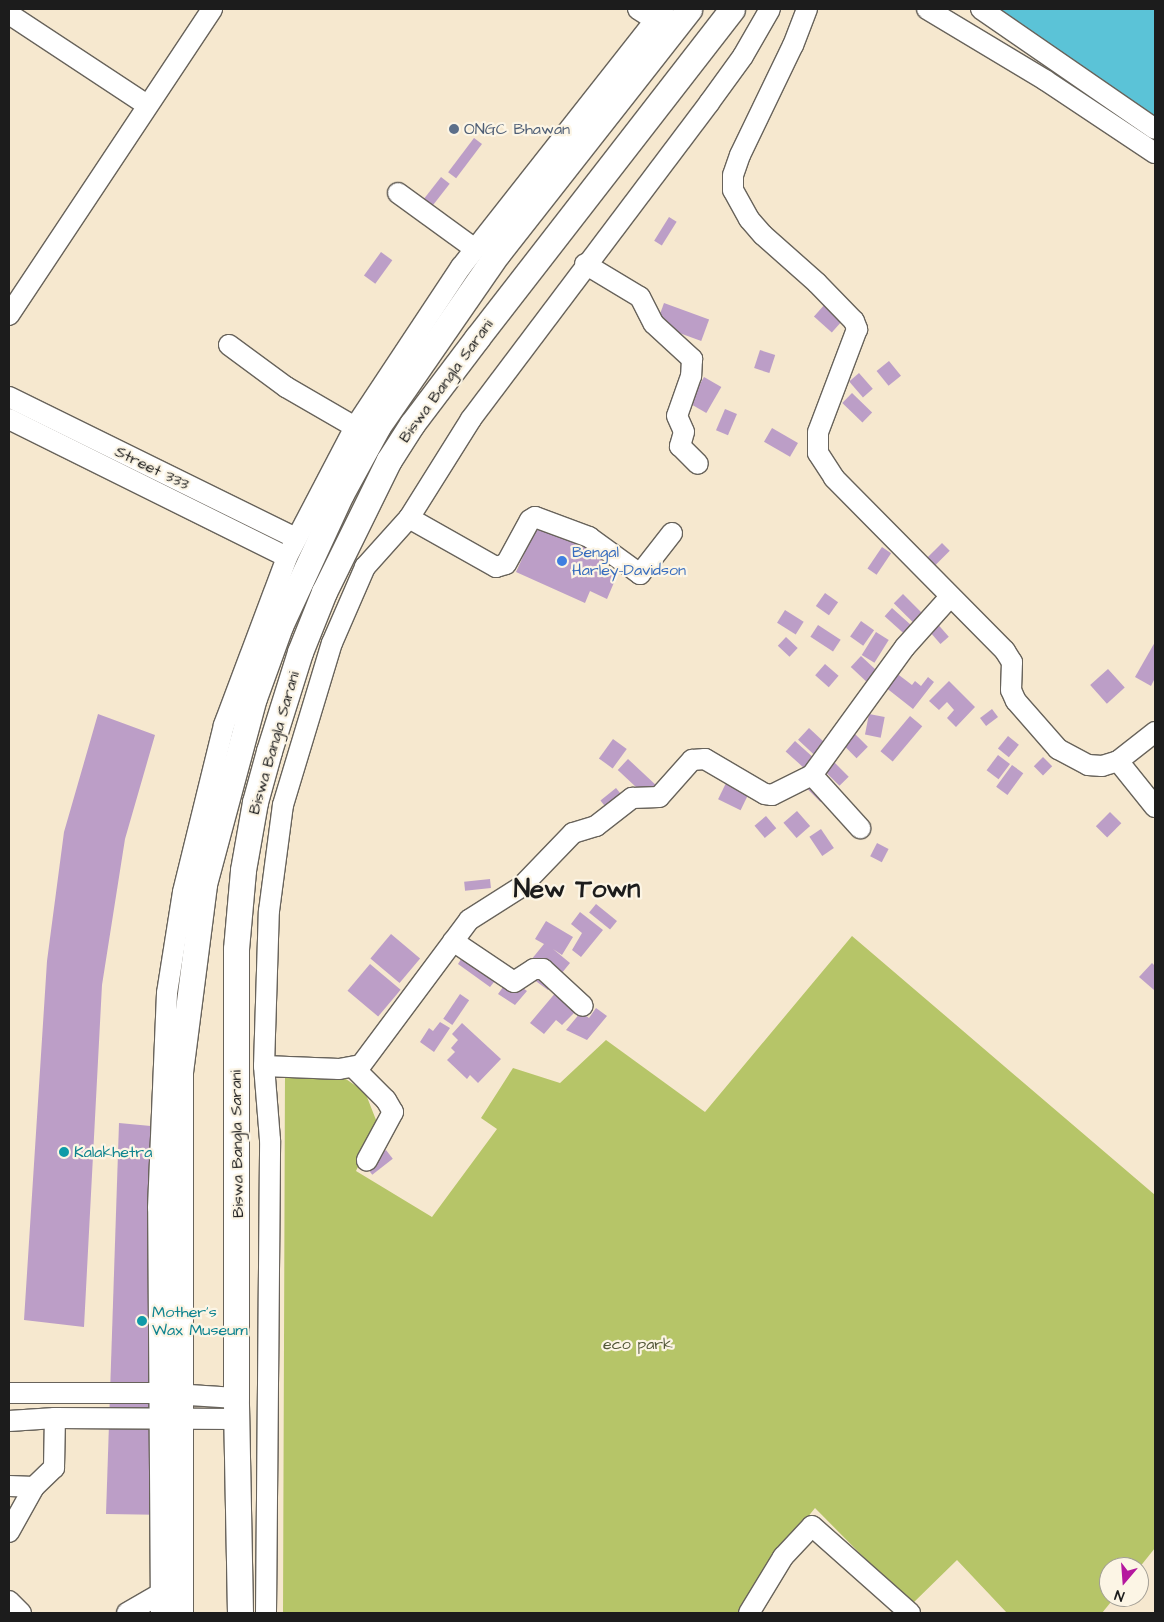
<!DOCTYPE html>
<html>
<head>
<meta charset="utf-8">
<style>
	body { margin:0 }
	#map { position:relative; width:1164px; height:1622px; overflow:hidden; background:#f6e8cf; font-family:"Architects Daughter",sans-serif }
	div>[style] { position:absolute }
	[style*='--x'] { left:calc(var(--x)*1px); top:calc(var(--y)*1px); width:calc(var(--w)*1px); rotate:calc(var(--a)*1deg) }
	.green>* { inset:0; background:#b6c568 }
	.water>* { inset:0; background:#5bc3d7 }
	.building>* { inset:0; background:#bc9ec7; transform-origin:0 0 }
	.roads { filter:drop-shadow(1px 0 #68635b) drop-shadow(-1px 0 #68635b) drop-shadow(0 1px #68635b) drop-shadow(0 -1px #68635b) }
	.minor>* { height:20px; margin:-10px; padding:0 10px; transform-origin:10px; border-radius:10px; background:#fff }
	.major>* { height:25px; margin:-12.5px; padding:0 12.5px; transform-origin:12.5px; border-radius:12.5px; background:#fff }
	.dots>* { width:14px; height:14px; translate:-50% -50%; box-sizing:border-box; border:2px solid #fcf5e5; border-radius:50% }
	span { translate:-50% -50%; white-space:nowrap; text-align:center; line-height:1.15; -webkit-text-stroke:4.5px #fcf5e5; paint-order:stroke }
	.service-label { font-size:16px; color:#4e5e75 }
	.left { translate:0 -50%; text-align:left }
	.street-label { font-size:16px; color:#1c1c1c }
	.shop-label { font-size:16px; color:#366cbe }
	.culture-label { font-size:16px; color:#0d838f }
	.park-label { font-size:16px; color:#525737 }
	.town-label { font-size:26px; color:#1c1c1c; font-weight:700 }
	.frame { position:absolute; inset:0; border:10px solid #1c1c1c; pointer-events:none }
	.north { position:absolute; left:1099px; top:1557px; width:50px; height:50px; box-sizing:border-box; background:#fcf5e5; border:1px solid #a29e95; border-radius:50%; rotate:198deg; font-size:14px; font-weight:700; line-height:20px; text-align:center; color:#1c1c1c }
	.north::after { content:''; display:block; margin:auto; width:18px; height:22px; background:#b5179e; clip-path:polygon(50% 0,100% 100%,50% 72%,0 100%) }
</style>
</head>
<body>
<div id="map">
	<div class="green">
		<i style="clip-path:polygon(852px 936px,1155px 1195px,1155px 1548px,1139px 1568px,1109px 1567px,1109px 1597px,1115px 1597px,1102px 1613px,1007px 1613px,957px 1560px,911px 1605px,815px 1508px,775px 1558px,742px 1613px,283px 1613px,285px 1072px,334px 1071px,365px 1092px,378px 1125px,356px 1171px,432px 1217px,497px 1129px,481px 1118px,513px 1068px,560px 1083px,606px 1040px,705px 1112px)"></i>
	</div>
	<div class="water">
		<i style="clip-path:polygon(990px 9px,1155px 10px,1155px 120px)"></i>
	</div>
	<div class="building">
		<i style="left:474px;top:138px;width:10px;height:43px;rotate:37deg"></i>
		<i style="left:441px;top:177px;width:11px;height:32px;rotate:38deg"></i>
		<i style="left:669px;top:217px;width:9px;height:28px;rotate:32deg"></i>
		<i style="left:381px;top:252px;width:14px;height:29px;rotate:36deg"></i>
		<i style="left:664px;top:303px;width:48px;height:23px;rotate:20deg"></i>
		<i style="left:826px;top:303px;width:24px;height:18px;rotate:42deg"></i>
		<i style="left:760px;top:350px;width:16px;height:19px;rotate:18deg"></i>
		<i style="left:889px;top:361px;width:19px;height:16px;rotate:51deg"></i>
		<i style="left:859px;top:373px;width:21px;height:13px;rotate:49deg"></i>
		<i style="left:704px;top:377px;width:20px;height:30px;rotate:30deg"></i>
		<i style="left:852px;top:393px;width:28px;height:14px;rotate:44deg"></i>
		<i style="left:725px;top:409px;width:13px;height:23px;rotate:23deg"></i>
		<i style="left:772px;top:428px;width:30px;height:16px;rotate:30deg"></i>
		<i style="clip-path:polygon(537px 526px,606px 557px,601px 566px,618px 573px,607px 599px,590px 591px,585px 603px,516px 572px)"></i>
		<i style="left:942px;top:543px;width:11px;height:22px;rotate:45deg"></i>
		<i style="left:882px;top:547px;width:11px;height:26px;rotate:34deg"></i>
		<i style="left:825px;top:593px;width:16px;height:16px;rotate:35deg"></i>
		<i style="left:903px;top:594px;width:31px;height:13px;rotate:45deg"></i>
		<i style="left:892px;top:608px;width:30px;height:11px;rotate:42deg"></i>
		<i style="left:785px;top:610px;width:22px;height:15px;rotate:32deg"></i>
		<i style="left:861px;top:621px;width:16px;height:19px;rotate:35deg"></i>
		<i style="left:935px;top:621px;width:21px;height:11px;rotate:49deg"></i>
		<i style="left:818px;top:625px;width:27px;height:14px;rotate:33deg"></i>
		<i style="left:876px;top:632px;width:15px;height:27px;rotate:32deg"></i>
		<i style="left:786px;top:637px;width:16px;height:12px;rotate:43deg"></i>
		<i style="clip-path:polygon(1155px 642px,1155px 678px,1151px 686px,1135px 677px)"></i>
		<i style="left:861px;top:656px;width:26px;height:15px;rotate:43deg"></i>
		<i style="left:825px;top:664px;width:18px;height:15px;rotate:41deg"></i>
		<i style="clip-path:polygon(891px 669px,912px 685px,915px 681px,921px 686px,928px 677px,934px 682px,913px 709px,880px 683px)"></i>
		<i style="left:1108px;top:669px;width:25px;height:24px;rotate:48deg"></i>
		<i style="clip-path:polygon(949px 681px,975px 707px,956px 727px,947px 718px,954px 710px,947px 702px,939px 710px,929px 701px)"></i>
		<i style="left:992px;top:709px;width:10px;height:15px;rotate:53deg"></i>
		<i style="clip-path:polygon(98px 714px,155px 735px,125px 839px,102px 985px,84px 1327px,24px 1320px,47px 961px,64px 832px)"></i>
		<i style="left:869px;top:714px;width:16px;height:21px;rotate:11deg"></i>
		<i style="left:910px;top:716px;width:16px;height:46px;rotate:40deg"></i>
		<i style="left:809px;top:728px;width:26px;height:16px;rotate:43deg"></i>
		<i style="left:853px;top:732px;width:21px;height:16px;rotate:45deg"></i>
		<i style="left:1008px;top:736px;width:14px;height:16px;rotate:39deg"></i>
		<i style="left:613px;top:739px;width:17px;height:24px;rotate:36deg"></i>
		<i style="left:795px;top:741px;width:28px;height:14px;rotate:42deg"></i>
		<i style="left:998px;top:755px;width:15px;height:19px;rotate:37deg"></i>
		<i style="left:1043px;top:757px;width:13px;height:13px;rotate:45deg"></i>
		<i style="left:628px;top:759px;width:41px;height:15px;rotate:43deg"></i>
		<i style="left:831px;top:759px;width:25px;height:13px;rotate:45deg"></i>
		<i style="left:1012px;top:765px;width:14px;height:27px;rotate:36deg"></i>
		<i style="left:812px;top:778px;width:23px;height:11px;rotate:45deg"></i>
		<i style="left:726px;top:783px;width:25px;height:18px;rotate:26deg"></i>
		<i style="left:616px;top:788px;width:13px;height:20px;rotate:51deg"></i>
		<i style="left:797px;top:811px;width:20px;height:18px;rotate:49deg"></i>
		<i style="left:1110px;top:812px;width:16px;height:20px;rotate:45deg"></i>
		<i style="left:766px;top:816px;width:16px;height:15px;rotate:50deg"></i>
		<i style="left:821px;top:829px;width:23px;height:14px;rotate:56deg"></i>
		<i style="left:877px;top:843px;width:13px;height:15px;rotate:27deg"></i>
		<i style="left:490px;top:879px;width:9px;height:26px;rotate:84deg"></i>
		<i style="left:596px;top:904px;width:27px;height:11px;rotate:39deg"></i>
		<i style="clip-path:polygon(580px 912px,603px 930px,581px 957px,572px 950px,582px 933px,571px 924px)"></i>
		<i style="clip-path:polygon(546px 921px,573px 937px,562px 955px,553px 949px,570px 963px,548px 990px,522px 971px,544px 944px,535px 939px)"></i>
		<i style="left:391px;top:934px;width:38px;height:32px;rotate:40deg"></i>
		<i style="clip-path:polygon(468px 948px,527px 991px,515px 1005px,498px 994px,506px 983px,498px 977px,490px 987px,458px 964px)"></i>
		<i style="clip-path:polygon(1152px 963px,1155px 966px,1154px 990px,1139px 977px)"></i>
		<i style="left:370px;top:964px;width:40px;height:35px;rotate:40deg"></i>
		<i style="clip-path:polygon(557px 991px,577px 1010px,562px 1025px,556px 1020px,544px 1034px,530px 1023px)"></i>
		<i style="left:460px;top:994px;width:11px;height:30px;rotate:34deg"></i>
		<i style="clip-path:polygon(596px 1008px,607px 1016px,587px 1040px,566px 1030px,581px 1012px,589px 1018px)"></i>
		<i style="clip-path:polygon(440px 1022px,450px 1028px,434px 1052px,420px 1042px,429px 1028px,433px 1031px)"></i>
		<i style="clip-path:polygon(462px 1023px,501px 1059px,478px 1083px,470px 1075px,467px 1079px,447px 1060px,455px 1052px,451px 1048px,458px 1040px,452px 1034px)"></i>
		<i style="clip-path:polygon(119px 1123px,172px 1128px,170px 1515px,106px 1514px)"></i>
		<i style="left:386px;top:1150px;width:11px;height:26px;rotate:52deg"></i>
	</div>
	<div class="roads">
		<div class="minor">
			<i style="--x:638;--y:9;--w:20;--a:33"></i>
			<i style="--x:807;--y:9;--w:39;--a:111"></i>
			<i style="--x:793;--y:45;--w:122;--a:115.7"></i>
			<i style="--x:740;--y:155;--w:21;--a:109"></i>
			<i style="--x:733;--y:175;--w:15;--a:90"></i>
			<i style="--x:733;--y:190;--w:33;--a:61"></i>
			<i style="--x:749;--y:219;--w:21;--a:49"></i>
			<i style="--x:763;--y:235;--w:72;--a:41.6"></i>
			<i style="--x:817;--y:283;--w:53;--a:45.8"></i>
			<i style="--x:854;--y:321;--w:9;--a:69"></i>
			<i style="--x:857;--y:329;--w:110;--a:110.7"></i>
			<i style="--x:818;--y:432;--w:21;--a:90"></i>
			<i style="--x:818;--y:453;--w:30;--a:57"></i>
			<i style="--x:834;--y:478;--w:243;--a:45.3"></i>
			<i style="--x:1005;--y:651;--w:13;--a:58"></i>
			<i style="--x:1012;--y:662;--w:28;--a:92"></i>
			<i style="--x:1011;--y:690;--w:12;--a:66"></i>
			<i style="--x:1016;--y:701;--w:64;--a:48.8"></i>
			<i style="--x:1058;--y:749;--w:34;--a:28"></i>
			<i style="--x:1088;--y:765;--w:14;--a:4"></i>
			<i style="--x:1102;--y:766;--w:17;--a:-17"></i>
			<i style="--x:1118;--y:761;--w:59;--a:51.2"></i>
			<i style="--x:927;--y:9;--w:138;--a:31"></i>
			<i style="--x:1045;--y:80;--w:132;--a:33.6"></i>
			<i style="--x:981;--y:9;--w:211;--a:34.6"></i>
			<i style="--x:9;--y:14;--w:165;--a:33.4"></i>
			<i style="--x:398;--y:193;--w:95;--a:36"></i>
			<i style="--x:585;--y:264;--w:64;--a:31"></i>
			<i style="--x:640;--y:297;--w:30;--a:63"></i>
			<i style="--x:654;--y:324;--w:52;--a:42.6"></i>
			<i style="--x:692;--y:359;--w:17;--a:93"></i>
			<i style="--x:691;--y:376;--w:42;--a:109.3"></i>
			<i style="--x:677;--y:416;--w:17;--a:66"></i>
			<i style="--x:684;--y:432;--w:15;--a:106"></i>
			<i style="--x:680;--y:446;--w:25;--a:45"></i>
			<i style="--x:9;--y:315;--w:367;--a:-56.4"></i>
			<i style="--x:229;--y:345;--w:71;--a:36.4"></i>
			<i style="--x:286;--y:387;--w:80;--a:30.1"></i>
			<i style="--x:9;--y:397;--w:320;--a:26.2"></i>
			<i style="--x:9;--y:419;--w:310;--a:26.4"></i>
			<i style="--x:409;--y:518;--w:100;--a:29.4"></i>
			<i style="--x:496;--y:567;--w:10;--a:-17"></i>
			<i style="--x:506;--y:564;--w:50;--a:-61.4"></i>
			<i style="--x:530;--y:520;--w:6;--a:-31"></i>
			<i style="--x:535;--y:517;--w:58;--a:20.3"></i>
			<i style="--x:589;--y:537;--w:63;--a:36"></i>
			<i style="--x:640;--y:574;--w:52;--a:-52"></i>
			<i style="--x:1118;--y:761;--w:47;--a:-38.1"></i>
			<i style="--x:812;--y:775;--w:72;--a:47.8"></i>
			<i style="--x:453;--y:941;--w:73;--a:33.9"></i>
			<i style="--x:514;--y:982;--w:24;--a:-33"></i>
			<i style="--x:534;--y:969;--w:9;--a:0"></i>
			<i style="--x:543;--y:969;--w:54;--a:42.8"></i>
			<i style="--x:264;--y:1066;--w:75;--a:2.3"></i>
			<i style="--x:339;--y:1069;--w:22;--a:-10"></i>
			<i style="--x:361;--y:1065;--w:181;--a:-53.3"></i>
			<i style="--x:469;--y:920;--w:62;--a:-32.4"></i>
			<i style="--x:521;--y:887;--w:75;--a:-46.1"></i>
			<i style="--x:573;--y:833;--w:24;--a:-17"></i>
			<i style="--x:596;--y:826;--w:46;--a:-37.9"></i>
			<i style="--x:632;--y:798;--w:27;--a:-2"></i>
			<i style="--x:659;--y:797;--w:50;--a:-48.3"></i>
			<i style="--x:692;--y:760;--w:13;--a:-4"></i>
			<i style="--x:705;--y:759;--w:69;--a:30.3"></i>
			<i style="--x:765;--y:794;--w:7;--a:8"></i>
			<i style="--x:772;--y:795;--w:45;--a:-26.6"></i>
			<i style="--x:812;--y:775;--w:158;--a:-54"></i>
			<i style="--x:905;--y:647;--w:66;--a:-48.1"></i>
			<i style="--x:354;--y:1068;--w:45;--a:45"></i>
			<i style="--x:386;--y:1100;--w:14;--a:60"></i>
			<i style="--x:393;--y:1112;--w:55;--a:118.4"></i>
			<i style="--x:9;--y:1393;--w:149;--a:0"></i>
			<i style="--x:158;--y:1393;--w:78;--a:3.7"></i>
			<i style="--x:9;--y:1421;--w:46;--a:-3.7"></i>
			<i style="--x:55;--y:1418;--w:182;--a:0.3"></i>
			<i style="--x:9;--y:1486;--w:25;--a:2"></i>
			<i style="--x:9;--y:1532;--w:51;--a:-60.9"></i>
			<i style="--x:34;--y:1487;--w:28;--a:-44"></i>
			<i style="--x:54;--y:1468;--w:50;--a:-88.9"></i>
			<i style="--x:9;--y:1601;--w:17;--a:45"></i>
			<i style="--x:127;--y:1613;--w:38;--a:-30"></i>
			<i style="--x:161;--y:1613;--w:405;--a:-90.4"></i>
			<i style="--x:158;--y:1208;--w:215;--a:-87.6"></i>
			<i style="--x:167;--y:993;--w:102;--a:-81"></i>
			<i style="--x:183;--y:892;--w:172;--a:-76.2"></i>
			<i style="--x:224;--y:725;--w:179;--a:-69.4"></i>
			<i style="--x:287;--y:557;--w:147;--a:-62.4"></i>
			<i style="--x:355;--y:427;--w:192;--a:-56.5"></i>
			<i style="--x:461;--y:267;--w:328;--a:-51.8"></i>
			<i style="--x:266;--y:1613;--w:473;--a:-89.5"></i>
			<i style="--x:270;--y:1140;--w:74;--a:-94.6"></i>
			<i style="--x:264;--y:1066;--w:155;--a:-88.2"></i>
			<i style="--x:269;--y:911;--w:107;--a:-82.5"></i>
			<i style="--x:283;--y:805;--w:169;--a:-73.2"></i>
			<i style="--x:332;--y:643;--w:83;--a:-66.5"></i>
			<i style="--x:365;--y:567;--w:66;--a:-48.1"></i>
			<i style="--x:409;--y:518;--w:117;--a:-57.9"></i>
			<i style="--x:471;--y:419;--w:396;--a:-53"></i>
			<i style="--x:709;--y:103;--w:58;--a:-54.1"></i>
			<i style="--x:743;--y:56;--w:54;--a:-60.1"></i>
			<i style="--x:749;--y:1613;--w:66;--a:-58.7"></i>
			<i style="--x:783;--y:1557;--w:42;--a:-46.9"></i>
			<i style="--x:812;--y:1526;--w:131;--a:41.6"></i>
		</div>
		<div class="major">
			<i style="--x:180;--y:1613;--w:541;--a:-90"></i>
			<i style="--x:180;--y:1072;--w:190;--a:-82.7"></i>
			<i style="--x:204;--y:884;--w:193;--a:-75"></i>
			<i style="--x:254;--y:698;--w:77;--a:-70.1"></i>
			<i style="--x:280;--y:626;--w:145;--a:-65.2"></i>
			<i style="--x:341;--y:494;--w:77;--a:-61.4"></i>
			<i style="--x:378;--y:426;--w:211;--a:-55.3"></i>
			<i style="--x:498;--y:253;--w:310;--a:-51.9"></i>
			<i style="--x:240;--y:1613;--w:215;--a:-91.1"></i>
			<i style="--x:236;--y:1398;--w:449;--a:-90"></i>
			<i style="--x:236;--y:949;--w:79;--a:-84.9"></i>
			<i style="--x:243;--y:870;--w:69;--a:-80"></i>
			<i style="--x:255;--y:802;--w:53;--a:-74.6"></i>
			<i style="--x:269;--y:751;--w:104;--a:-72.6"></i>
			<i style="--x:300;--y:652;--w:65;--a:-68.2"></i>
			<i style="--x:324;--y:592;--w:147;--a:-63.8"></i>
			<i style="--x:389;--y:460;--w:43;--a:-57.4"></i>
			<i style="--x:412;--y:424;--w:108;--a:-52.9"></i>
			<i style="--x:477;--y:338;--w:416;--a:-52.2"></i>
		</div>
	</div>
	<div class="dots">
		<i style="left:454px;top:129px;background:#5c6f8a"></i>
		<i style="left:562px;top:561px;background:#3f7fe0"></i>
		<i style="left:64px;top:1152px;background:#0f9aa8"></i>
		<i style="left:142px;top:1321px;background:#0f9aa8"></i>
	</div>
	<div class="service-label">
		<span class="left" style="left:464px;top:129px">ONGC Bhawan</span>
	</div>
	<div class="street-label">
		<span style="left:446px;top:381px;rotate:-54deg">Biswa Bangla Sarani</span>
		<span style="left:152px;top:468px;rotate:26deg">Street 333</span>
		<span style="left:274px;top:743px;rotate:-74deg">Biswa Bangla Sarani</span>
		<span style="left:237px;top:1144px;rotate:-91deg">Biswa Bangla Sarani</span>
	</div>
	<div class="shop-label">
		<span class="left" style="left:572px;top:561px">Bengal<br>Harley-Davidson</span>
	</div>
	<div class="culture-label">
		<span class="left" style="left:74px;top:1152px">Kalakhetra</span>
		<span class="left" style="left:152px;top:1321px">Mother's<br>Wax Museum</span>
	</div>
	<div class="park-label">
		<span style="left:638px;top:1344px">eco park</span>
	</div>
	<div class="town-label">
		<span style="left:577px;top:890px">New Town</span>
	</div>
	<div class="frame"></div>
	<div class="north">N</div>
</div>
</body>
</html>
